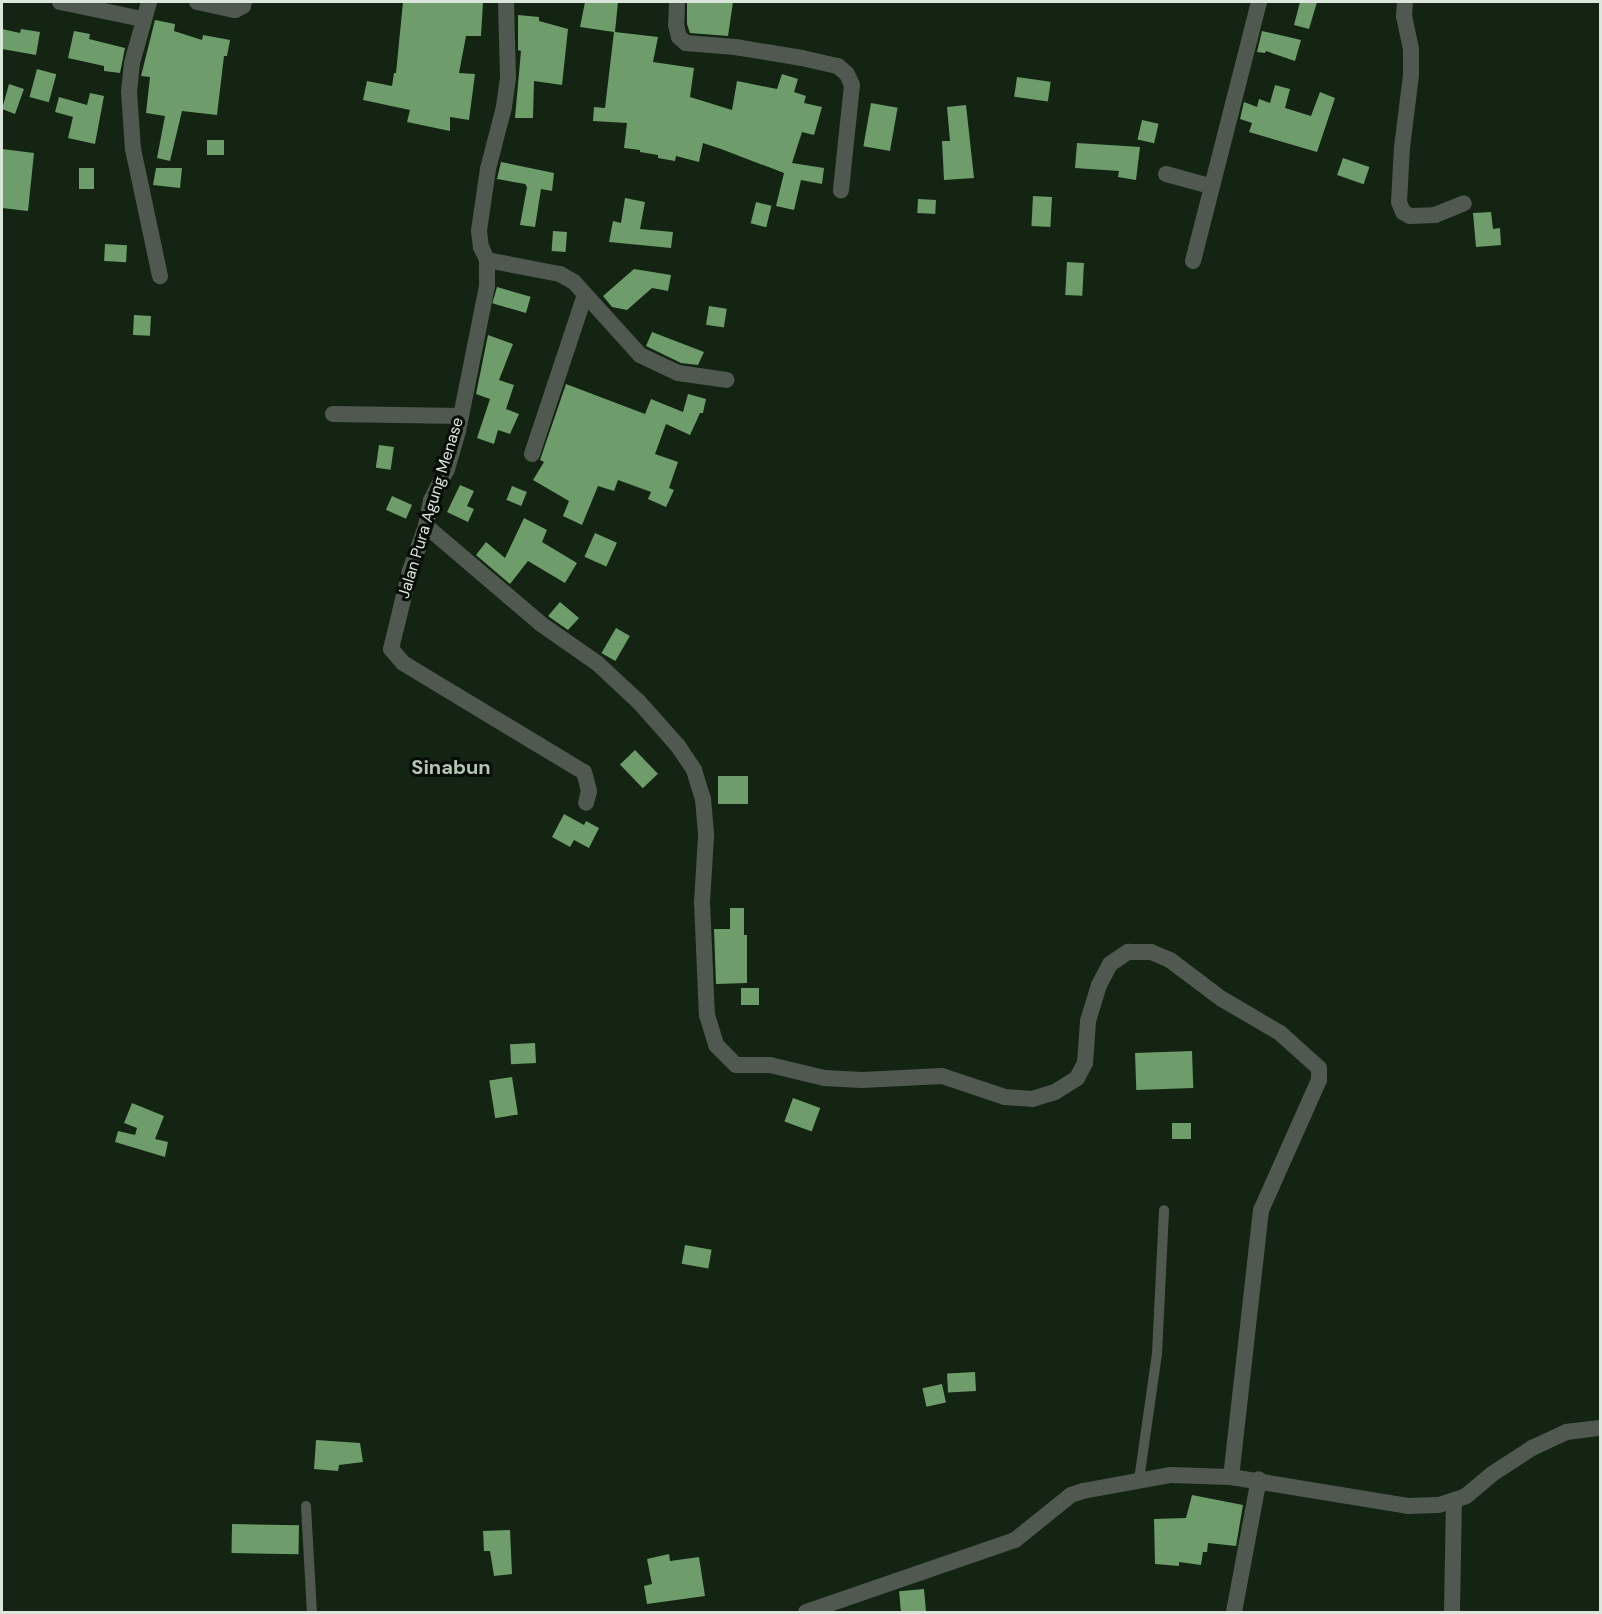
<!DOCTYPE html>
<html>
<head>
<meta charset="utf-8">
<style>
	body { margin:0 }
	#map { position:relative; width:1602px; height:1614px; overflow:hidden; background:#132412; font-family:"DM Sans",sans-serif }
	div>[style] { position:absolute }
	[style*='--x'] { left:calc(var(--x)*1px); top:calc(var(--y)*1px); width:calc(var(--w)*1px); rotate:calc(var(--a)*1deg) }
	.building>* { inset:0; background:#6e9c6b; transform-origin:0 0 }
	.service>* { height:10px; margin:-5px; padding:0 5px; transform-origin:5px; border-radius:5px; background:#505950 }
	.minor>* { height:16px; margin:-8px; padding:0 8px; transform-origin:8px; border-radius:8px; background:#505950 }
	span { translate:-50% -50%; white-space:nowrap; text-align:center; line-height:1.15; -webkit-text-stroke:6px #050b05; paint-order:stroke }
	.street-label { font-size:16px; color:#dbe6da }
	.quarter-label { font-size:20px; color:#b1c7af; font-weight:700 }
	.frame { position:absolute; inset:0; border:3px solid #dbe6da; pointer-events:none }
</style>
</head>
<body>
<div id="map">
	<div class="building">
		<i style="clip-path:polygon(403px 2px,483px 2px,481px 36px,466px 36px,459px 73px,475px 74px,469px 120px,450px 117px,450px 131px,407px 122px,410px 110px,363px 100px,367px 81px,392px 86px,394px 73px,396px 73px)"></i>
		<i style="clip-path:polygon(585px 2px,618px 2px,615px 32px,658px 37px,653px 62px,694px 68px,690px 97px,732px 110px,737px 81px,777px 89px,782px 74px,798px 79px,794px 92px,806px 96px,804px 103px,822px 107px,814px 135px,802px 132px,792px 163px,824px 168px,822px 184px,801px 180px,794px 210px,776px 206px,784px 173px,721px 149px,703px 143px,699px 162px,676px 156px,675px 161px,658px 158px,658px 155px,640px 152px,640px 150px,624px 148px,627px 123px,593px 121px,594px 107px,605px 108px,614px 32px,580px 27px)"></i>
		<i style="clip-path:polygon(687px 2px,733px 2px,728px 36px,690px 33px,687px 24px)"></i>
		<i style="clip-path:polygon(1300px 2px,1317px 2px,1309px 29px,1294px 25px)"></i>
		<i style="clip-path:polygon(518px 15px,539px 17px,539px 21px,568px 29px,562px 85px,534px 81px,533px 118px,515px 118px,521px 51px,518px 50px)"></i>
		<i style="clip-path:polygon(155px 20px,175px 24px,174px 31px,202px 40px,203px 35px,230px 40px,227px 56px,224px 56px,217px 115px,182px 111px,170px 161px,157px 158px,165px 116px,146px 113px,150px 77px,141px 76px)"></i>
		<i style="clip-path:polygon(2px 29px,20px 33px,21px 29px,40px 32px,36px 55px,2px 49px)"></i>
		<i style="clip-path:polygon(74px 31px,90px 34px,89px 39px,125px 48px,120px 73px,104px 71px,104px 66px,68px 58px)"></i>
		<i style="clip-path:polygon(1262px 31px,1301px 40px,1295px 61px,1266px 51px,1265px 53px,1257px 52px)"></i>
		<i style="left:37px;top:69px;width:20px;height:29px;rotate:15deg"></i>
		<i style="left:1017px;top:77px;width:34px;height:20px;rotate:8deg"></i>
		<i style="clip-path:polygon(9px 84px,24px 89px,15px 114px,2px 109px)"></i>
		<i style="clip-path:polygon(1275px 85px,1290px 89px,1285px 108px,1311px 116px,1320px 92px,1335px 98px,1317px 152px,1249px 132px,1252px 123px,1240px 119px,1244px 102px,1257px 107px,1259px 99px,1270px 103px)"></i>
		<i style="clip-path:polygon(90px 93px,104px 96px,95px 144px,68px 138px,73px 117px,55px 112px,59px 97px,87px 105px)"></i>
		<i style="left:871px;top:103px;width:27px;height:44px;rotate:10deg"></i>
		<i style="clip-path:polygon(966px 105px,974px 178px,944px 180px,942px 141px,950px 141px,947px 107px)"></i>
		<i style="left:1142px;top:120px;width:17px;height:20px;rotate:13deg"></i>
		<i style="left:207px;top:140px;width:17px;height:15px"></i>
		<i style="clip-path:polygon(1077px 143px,1140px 147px,1136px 180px,1118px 177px,1119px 171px,1075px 168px)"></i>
		<i style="clip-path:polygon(2px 149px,34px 153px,28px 211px,2px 208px)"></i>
		<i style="left:1343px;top:158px;width:28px;height:18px;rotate:19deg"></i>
		<i style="clip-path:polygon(501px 162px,554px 173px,552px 191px,541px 189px,535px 227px,520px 225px,527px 187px,525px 184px,497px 179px)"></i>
		<i style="left:79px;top:168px;width:15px;height:21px"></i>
		<i style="clip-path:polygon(156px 168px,182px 168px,180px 188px,153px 185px)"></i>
		<i style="left:1033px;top:196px;width:19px;height:30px;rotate:3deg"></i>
		<i style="clip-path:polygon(625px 198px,645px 202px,640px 229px,673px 232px,671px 248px,609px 242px,613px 221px,621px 223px)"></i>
		<i style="left:918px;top:199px;width:18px;height:14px;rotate:3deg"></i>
		<i style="left:756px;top:202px;width:16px;height:22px;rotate:14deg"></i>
		<i style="clip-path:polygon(1491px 212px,1493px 229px,1500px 228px,1501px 245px,1476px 247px,1473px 213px)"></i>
		<i style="left:553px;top:231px;width:14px;height:20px;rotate:4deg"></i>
		<i style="left:105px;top:244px;width:22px;height:17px;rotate:3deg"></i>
		<i style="left:1067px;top:262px;width:17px;height:33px;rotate:3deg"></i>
		<i style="clip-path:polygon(634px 269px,671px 275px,668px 291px,652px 288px,627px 310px,612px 307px,603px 296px)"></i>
		<i style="left:497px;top:287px;width:35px;height:17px;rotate:16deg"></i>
		<i style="left:709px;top:306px;width:18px;height:19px;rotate:9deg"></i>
		<i style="left:134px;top:315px;width:17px;height:20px;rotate:3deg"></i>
		<i style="clip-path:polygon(652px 332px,704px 352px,698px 365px,681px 363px,646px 346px)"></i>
		<i style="clip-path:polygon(488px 335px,513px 344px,499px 380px,514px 385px,506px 409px,519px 414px,510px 434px,498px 430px,494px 444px,477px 438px,490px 399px,476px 394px)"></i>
		<i style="clip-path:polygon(566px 384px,645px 414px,651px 399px,683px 412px,688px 394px,706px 399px,703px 413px,700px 413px,690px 435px,666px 424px,655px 454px,678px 462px,669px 488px,674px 490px,666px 507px,648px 499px,651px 492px,618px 480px,614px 491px,598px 486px,582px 525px,563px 516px,569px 501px,533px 480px,544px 462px,540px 460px)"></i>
		<i style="left:379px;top:445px;width:15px;height:23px;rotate:8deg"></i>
		<i style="clip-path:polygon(460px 485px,474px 491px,467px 506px,474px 509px,468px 522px,447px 512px)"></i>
		<i style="left:512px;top:486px;width:16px;height:15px;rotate:22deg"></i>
		<i style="left:392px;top:496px;width:22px;height:15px;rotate:24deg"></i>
		<i style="clip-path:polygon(524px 518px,547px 530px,542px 542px,577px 563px,565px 583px,528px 561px,510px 584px,476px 555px,486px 542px,505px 558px)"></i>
		<i style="left:595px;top:533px;width:24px;height:26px;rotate:24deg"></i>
		<i style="clip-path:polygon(560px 602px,579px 618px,568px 630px,548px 616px)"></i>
		<i style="left:616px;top:628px;width:16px;height:29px;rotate:30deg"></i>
		<i style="left:635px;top:750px;width:33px;height:21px;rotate:46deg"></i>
		<i style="left:718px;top:776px;width:30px;height:28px"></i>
		<i style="clip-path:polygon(564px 814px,584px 825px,586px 821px,599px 828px,589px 848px,574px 840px,570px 847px,552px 837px)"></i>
		<i style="clip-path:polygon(730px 908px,744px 908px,744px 935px,747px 935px,747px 983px,716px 984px,714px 929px,730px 929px)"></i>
		<i style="left:741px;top:988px;width:18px;height:17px"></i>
		<i style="left:535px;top:1043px;width:20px;height:25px;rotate:87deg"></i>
		<i style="left:1192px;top:1051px;width:37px;height:57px;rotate:88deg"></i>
		<i style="left:512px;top:1077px;width:38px;height:23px;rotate:81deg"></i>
		<i style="left:793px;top:1098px;width:29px;height:25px;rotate:20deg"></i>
		<i style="clip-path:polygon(132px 1103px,164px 1116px,155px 1139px,168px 1142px,165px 1157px,115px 1142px,118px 1131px,135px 1135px,137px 1128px,124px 1123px)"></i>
		<i style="left:1172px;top:1123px;width:19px;height:16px"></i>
		<i style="left:685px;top:1245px;width:27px;height:19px;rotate:10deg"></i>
		<i style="left:975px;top:1372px;width:19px;height:28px;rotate:87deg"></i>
		<i style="left:942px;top:1384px;width:19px;height:20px;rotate:78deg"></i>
		<i style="clip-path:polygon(316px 1440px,360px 1443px,363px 1462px,339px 1465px,338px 1471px,314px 1469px)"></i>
		<i style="clip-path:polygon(1192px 1495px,1243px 1505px,1236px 1546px,1208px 1543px,1207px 1552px,1203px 1552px,1201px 1565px,1179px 1562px,1179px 1566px,1155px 1564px,1154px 1519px,1186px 1518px)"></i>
		<i style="left:232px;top:1524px;width:67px;height:29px;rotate:1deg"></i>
		<i style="clip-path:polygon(510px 1530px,512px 1574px,494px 1576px,490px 1551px,484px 1551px,483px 1531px)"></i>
		<i style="clip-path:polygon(669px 1554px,670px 1561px,699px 1557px,705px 1596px,647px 1604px,644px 1586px,652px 1584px,647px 1559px)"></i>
		<i style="left:924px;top:1589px;width:23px;height:25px;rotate:85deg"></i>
	</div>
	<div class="service">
		<i style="--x:1139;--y:1480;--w:127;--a:-81.9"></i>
		<i style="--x:1157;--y:1354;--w:144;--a:-87.2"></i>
		<i style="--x:306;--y:1506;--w:106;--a:86.8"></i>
	</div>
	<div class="minor">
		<i style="--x:60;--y:2;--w:84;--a:11.7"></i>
		<i style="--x:149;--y:2;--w:63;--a:105.6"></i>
		<i style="--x:132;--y:63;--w:28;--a:96"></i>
		<i style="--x:129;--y:91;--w:58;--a:86.1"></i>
		<i style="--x:133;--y:149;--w:130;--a:78"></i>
		<i style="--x:197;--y:2;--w:39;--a:12"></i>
		<i style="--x:235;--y:10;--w:9;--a:-27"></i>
		<i style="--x:243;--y:6;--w:4;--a:-76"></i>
		<i style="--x:506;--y:2;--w:76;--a:88.5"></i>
		<i style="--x:508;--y:78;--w:29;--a:98"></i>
		<i style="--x:504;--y:107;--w:64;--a:104.5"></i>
		<i style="--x:488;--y:169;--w:63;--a:98.3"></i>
		<i style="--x:479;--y:231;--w:16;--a:83"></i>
		<i style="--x:481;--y:247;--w:14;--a:65"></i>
		<i style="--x:487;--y:260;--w:26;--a:90"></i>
		<i style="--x:487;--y:286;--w:148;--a:101.3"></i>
		<i style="--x:458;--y:431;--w:40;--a:106"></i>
		<i style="--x:447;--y:469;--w:35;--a:117"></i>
		<i style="--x:431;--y:500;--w:26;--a:101"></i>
		<i style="--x:426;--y:526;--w:48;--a:109.6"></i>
		<i style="--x:410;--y:571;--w:80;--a:103.7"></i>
		<i style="--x:391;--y:649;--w:18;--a:49"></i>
		<i style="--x:403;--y:663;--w:211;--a:31.1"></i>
		<i style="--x:584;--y:772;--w:20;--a:75"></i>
		<i style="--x:589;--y:791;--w:12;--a:104"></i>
		<i style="--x:677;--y:2;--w:23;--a:92"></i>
		<i style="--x:676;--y:25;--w:12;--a:76"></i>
		<i style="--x:679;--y:37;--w:9;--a:41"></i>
		<i style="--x:686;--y:43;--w:49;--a:4.7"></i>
		<i style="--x:735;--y:47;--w:68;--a:9.3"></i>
		<i style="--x:802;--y:58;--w:37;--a:13"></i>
		<i style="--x:838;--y:66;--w:12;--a:42"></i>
		<i style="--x:847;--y:74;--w:12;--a:66"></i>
		<i style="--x:852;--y:85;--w:106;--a:96"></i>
		<i style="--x:1405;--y:2;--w:14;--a:94"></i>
		<i style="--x:1404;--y:16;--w:34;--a:78"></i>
		<i style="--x:1411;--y:49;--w:26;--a:90"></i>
		<i style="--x:1411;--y:75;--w:73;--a:97.1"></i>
		<i style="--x:1402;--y:147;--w:55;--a:93.1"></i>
		<i style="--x:1399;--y:202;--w:11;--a:68"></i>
		<i style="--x:1403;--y:212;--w:8;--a:30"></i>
		<i style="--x:1410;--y:216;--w:25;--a:-2"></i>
		<i style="--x:1435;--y:215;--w:31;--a:-22"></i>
		<i style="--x:1166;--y:174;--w:46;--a:15.3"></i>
		<i style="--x:487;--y:260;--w:74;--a:10.9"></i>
		<i style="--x:560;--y:274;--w:16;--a:30"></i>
		<i style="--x:574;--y:282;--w:98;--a:47.9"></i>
		<i style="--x:640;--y:355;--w:42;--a:25.3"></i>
		<i style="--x:678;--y:373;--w:49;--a:8.1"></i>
		<i style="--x:1193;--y:261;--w:267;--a:-75.7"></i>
		<i style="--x:333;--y:414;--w:128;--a:0.9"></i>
		<i style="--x:532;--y:454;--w:168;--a:-71.6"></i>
		<i style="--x:426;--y:526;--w:151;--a:40.4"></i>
		<i style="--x:541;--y:624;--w:68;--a:34.9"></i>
		<i style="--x:597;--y:663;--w:57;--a:42.9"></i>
		<i style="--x:639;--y:702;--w:59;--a:48.4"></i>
		<i style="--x:678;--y:746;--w:29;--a:56"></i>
		<i style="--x:694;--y:770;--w:30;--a:73"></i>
		<i style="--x:703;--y:799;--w:38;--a:85"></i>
		<i style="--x:706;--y:837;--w:65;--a:93.5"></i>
		<i style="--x:702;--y:902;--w:113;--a:87.5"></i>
		<i style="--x:707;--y:1015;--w:31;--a:73"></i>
		<i style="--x:716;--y:1045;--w:28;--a:45"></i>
		<i style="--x:736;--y:1065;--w:34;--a:0"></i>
		<i style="--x:770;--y:1065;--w:56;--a:13.5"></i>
		<i style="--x:824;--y:1078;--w:38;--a:3"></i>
		<i style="--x:862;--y:1080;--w:80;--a:-2.9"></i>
		<i style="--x:942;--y:1076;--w:66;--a:18.4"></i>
		<i style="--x:1005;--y:1097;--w:27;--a:4"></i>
		<i style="--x:1032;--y:1099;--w:24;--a:-17"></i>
		<i style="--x:1055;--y:1092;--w:26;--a:-32"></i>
		<i style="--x:1077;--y:1078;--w:17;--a:-62"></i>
		<i style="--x:1085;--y:1063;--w:42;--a:-85.9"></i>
		<i style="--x:1088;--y:1021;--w:38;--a:-73"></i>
		<i style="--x:1099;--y:985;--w:24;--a:-62"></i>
		<i style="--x:1110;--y:964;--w:22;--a:-34"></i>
		<i style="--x:1128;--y:952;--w:23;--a:0"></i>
		<i style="--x:1151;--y:952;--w:21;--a:23"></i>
		<i style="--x:1170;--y:960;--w:65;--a:36.9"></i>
		<i style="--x:1222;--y:999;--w:67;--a:30.4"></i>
		<i style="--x:1280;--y:1033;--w:52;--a:41.9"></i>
		<i style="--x:1319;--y:1068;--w:12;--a:90"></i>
		<i style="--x:1319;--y:1080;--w:142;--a:114"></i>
		<i style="--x:1261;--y:1210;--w:269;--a:96.4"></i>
		<i style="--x:806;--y:1612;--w:221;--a:-19"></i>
		<i style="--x:1015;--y:1540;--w:72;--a:-38.8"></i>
		<i style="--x:1071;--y:1495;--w:13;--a:-18"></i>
		<i style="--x:1083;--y:1491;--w:88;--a:-10.4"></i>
		<i style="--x:1170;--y:1475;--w:61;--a:1.9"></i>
		<i style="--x:1231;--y:1477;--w:179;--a:9.3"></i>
		<i style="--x:1408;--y:1506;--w:31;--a:-2"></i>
		<i style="--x:1439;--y:1505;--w:28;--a:-18"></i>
		<i style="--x:1466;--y:1496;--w:34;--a:-40"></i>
		<i style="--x:1492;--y:1474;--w:48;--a:-33"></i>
		<i style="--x:1532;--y:1448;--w:38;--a:-25"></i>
		<i style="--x:1566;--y:1432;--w:34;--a:-7"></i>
		<i style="--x:1234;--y:1612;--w:135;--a:-79.4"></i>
		<i style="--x:1452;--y:1612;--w:110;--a:-89"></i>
	</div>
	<div class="street-label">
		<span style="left:431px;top:508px;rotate:-73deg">Jalan Pura Agung Menase</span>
	</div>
	<div class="quarter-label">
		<span style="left:451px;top:767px">Sinabun</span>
	</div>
	<div class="frame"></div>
</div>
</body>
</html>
